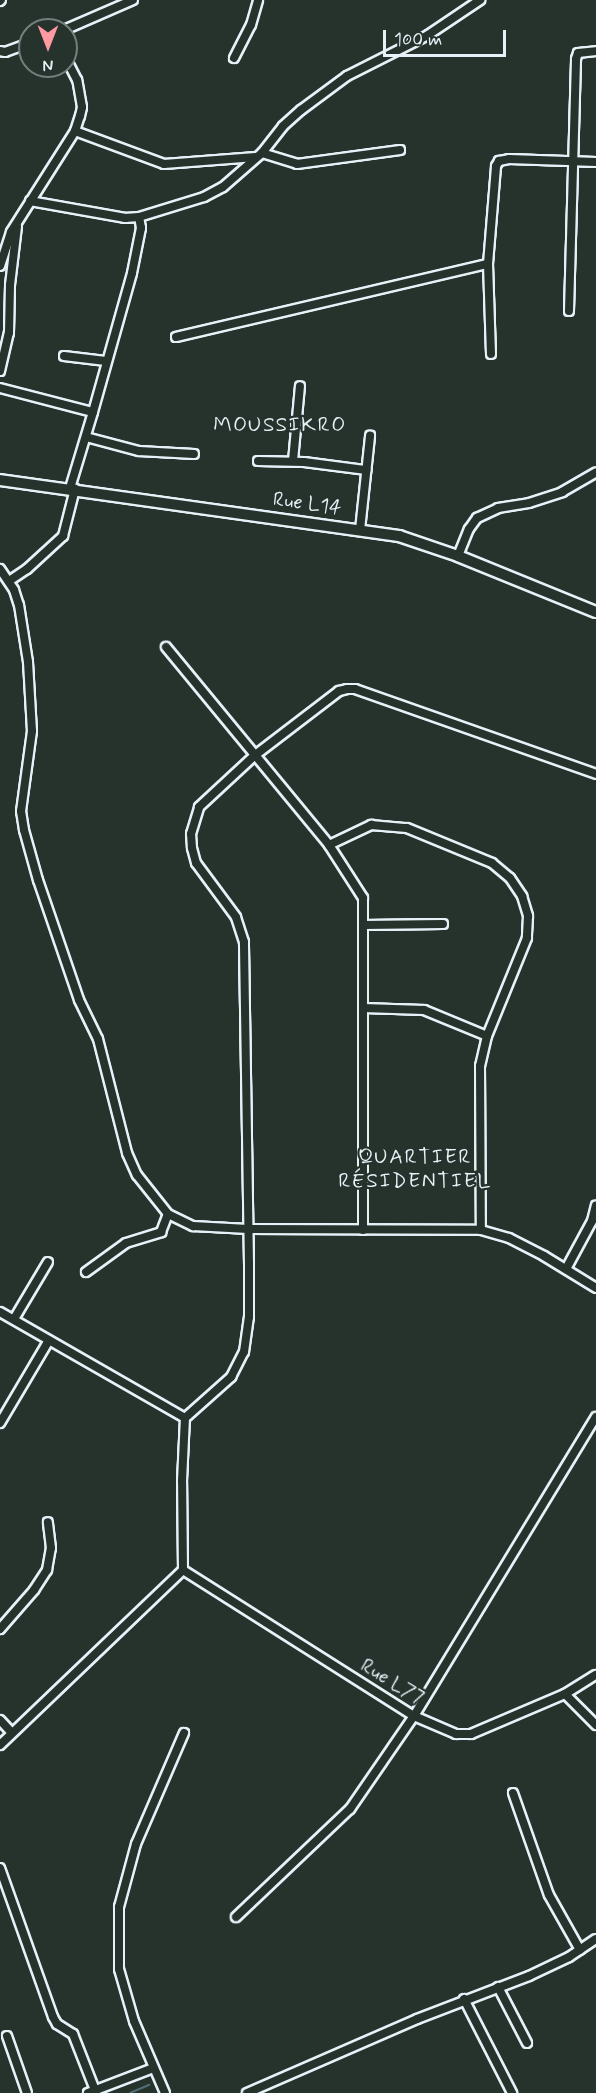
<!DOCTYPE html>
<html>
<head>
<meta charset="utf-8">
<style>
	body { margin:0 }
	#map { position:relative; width:596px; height:2093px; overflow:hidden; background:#26332d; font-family:Mynerve,sans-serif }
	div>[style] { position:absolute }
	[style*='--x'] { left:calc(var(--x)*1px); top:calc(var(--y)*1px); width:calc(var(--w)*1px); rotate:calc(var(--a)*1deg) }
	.stream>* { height:2px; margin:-1px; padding:0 1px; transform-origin:1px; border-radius:1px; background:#506d76 }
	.roads { filter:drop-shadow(2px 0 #e8f1f8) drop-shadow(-2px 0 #e8f1f8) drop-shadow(0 2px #e8f1f8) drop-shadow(0 -2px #e8f1f8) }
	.minor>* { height:8px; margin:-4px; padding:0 4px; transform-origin:4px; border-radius:4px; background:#26332d }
	.tertiary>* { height:10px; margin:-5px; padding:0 5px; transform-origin:5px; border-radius:5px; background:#26332d }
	span { translate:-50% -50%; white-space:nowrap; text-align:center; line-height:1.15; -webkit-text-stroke:4.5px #26332d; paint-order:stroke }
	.street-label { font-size:20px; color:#e8f1f8 }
	.neighbourhood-label { font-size:21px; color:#e8f1f8; letter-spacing:1.5px }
	.north { position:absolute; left:18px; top:18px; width:60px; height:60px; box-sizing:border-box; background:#26332d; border:2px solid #747f7e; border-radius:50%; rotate:180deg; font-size:16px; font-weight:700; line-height:24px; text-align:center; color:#e8f1f8 }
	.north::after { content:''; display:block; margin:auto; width:21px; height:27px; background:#ff9aa2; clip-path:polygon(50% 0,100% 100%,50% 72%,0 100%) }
	.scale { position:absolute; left:383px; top:30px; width:123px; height:27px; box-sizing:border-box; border:3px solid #e8f1f8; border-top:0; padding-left:8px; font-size:18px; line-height:21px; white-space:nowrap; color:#e8f1f8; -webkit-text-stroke:4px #26332d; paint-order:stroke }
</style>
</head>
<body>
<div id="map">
	<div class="stream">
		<i style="--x:130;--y:2093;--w:21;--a:-23"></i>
	</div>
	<div class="roads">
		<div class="minor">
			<i style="--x:0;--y:1;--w:1;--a:-45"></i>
			<i style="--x:64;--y:30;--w:75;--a:-23.5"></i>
			<i style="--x:0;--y:51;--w:5;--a:11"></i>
			<i style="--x:5;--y:52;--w:27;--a:-20"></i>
			<i style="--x:234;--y:58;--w:37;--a:-63"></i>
			<i style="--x:251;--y:25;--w:26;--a:-74"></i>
			<i style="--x:75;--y:131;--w:95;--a:20.3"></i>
			<i style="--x:164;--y:164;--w:92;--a:-4.4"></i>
			<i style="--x:262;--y:153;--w:37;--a:17"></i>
			<i style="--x:297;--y:164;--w:104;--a:-7.7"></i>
			<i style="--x:30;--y:201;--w:97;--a:10.1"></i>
			<i style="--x:125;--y:218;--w:14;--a:-4"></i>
			<i style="--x:139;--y:217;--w:68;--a:-17.1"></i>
			<i style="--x:204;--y:197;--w:21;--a:-28"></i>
			<i style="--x:223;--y:187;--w:52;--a:-41.1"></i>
			<i style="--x:262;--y:153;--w:34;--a:-52"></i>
			<i style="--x:283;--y:126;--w:24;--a:-42"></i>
			<i style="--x:301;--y:110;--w:57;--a:-36.5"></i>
			<i style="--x:347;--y:76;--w:91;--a:-26.8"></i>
			<i style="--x:428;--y:35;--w:63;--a:-33.9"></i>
			<i style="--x:488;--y:264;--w:90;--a:88.1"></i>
			<i style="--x:0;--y:266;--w:36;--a:-72"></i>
			<i style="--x:11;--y:232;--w:120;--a:-57.6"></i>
			<i style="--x:75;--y:131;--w:16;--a:-72"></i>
			<i style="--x:80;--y:116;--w:9;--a:-77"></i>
			<i style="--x:82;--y:107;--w:27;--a:-100"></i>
			<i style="--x:77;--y:80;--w:25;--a:-117"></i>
			<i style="--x:569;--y:311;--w:252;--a:-88.4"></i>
			<i style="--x:576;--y:59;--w:6;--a:-72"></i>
			<i style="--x:578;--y:53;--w:18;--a:-6"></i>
			<i style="--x:176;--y:337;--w:320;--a:-13.2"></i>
			<i style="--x:488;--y:264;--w:98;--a:-85.3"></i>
			<i style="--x:496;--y:166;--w:6;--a:-59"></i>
			<i style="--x:499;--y:161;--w:10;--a:-11"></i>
			<i style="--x:509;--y:159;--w:87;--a:2"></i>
			<i style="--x:64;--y:356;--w:42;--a:6.8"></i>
			<i style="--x:0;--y:371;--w:39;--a:-77"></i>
			<i style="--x:9;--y:333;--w:48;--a:-88.8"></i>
			<i style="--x:10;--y:285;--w:59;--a:-83.2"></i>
			<i style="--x:0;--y:388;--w:96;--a:14.5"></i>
			<i style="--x:93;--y:412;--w:79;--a:106.8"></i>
			<i style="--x:93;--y:412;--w:144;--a:-74.3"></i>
			<i style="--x:132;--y:273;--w:46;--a:-78.7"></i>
			<i style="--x:141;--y:228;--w:11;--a:-100"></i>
			<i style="--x:86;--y:437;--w:55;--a:14.8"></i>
			<i style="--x:139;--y:451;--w:55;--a:3.1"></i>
			<i style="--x:258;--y:461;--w:46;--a:1.2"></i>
			<i style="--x:304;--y:462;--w:63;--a:7.4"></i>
			<i style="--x:293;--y:461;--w:75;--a:-84.7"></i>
			<i style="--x:360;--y:530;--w:95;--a:-83.9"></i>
			<i style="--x:458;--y:556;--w:29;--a:-68"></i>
			<i style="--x:469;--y:529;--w:14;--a:-54"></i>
			<i style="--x:477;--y:518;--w:23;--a:-25"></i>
			<i style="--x:498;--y:508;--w:31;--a:-9"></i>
			<i style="--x:529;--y:503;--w:35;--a:-18"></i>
			<i style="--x:562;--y:492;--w:39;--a:-30"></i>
			<i style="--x:0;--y:569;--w:25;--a:56"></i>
			<i style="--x:14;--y:590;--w:16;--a:72"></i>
			<i style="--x:19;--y:605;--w:58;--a:81"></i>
			<i style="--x:28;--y:662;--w:69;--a:86.7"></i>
			<i style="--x:32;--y:731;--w:81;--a:97.8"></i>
			<i style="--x:21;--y:811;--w:19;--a:81"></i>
			<i style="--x:24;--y:830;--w:52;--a:74.4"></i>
			<i style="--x:38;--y:880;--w:127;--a:71.1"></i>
			<i style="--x:79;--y:1000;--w:43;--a:64"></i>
			<i style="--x:98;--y:1039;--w:118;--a:75.7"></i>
			<i style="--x:127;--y:1153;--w:24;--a:66"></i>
			<i style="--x:137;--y:1175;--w:50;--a:51.5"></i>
			<i style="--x:168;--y:1214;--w:28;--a:26"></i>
			<i style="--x:193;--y:1226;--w:55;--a:3.1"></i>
			<i style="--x:248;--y:1229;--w:233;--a:0.2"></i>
			<i style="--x:481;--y:1230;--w:29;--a:16"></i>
			<i style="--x:509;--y:1238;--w:39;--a:27"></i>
			<i style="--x:544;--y:1256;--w:61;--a:31.6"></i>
			<i style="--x:9;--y:581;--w:22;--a:-34"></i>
			<i style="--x:27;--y:569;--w:49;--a:-42.5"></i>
			<i style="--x:63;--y:536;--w:49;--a:-75.7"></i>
			<i style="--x:166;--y:647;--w:256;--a:50.5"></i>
			<i style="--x:329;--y:845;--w:63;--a:57.3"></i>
			<i style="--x:363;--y:898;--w:332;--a:90"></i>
			<i style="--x:329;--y:845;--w:47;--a:-25.5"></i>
			<i style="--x:371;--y:825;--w:36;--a:5"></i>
			<i style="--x:407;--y:828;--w:92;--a:22.4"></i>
			<i style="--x:492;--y:863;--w:23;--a:40"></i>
			<i style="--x:510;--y:878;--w:22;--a:56"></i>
			<i style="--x:522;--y:896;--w:21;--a:73"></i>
			<i style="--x:528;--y:916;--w:22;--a:93"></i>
			<i style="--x:527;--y:938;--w:106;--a:112.2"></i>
			<i style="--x:487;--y:1036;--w:31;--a:103"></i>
			<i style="--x:480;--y:1066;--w:164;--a:89.7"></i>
			<i style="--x:364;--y:925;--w:79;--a:-0.7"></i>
			<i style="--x:363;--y:1008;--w:61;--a:1.9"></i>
			<i style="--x:424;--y:1010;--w:68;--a:22.4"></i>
			<i style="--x:566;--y:1269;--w:55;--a:-61.6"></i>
			<i style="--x:592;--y:1221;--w:16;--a:-76"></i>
			<i style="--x:86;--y:1272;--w:49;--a:-35.9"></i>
			<i style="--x:126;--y:1243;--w:37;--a:-17"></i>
			<i style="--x:161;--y:1232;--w:19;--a:-69"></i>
			<i style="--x:0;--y:1312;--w:213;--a:29.8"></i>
			<i style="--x:14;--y:1319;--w:66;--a:-59.2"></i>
			<i style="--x:0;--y:1423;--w:96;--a:-59.4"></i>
			<i style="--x:183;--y:1570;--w:273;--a:32.3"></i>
			<i style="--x:414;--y:1716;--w:46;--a:23.2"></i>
			<i style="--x:456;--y:1734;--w:15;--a:0"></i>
			<i style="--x:471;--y:1734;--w:102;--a:-23.1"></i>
			<i style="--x:565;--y:1694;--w:36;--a:-32"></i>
			<i style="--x:0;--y:1629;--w:52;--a:-48.9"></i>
			<i style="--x:34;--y:1590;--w:24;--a:-57"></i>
			<i style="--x:47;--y:1570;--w:22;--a:-80"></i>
			<i style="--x:51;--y:1548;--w:26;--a:-97"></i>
			<i style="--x:565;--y:1694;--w:44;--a:45"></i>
			<i style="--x:0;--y:1720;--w:16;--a:47"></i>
			<i style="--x:0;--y:1745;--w:253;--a:-43.7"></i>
			<i style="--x:183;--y:1570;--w:89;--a:-90.6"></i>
			<i style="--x:182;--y:1481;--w:63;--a:-87.3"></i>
			<i style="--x:185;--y:1418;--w:62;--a:-41.7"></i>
			<i style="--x:231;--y:1377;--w:28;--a:-63"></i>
			<i style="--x:244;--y:1352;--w:35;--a:-82"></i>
			<i style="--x:249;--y:1317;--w:53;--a:-90"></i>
			<i style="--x:249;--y:1264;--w:322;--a:-90.9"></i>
			<i style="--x:244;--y:942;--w:26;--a:-108"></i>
			<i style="--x:236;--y:917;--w:67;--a:-126.5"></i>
			<i style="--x:196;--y:863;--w:16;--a:-105"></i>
			<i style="--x:192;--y:848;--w:14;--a:-94"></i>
			<i style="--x:191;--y:834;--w:28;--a:-73"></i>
			<i style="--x:199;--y:807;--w:75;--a:-42.8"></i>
			<i style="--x:254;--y:756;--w:107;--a:-37.4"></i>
			<i style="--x:339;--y:691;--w:8;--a:-14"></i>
			<i style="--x:347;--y:689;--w:8;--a:0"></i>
			<i style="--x:355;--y:689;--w:256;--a:19.4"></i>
			<i style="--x:513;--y:1793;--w:108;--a:70.6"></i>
			<i style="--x:549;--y:1895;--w:63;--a:60.6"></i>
			<i style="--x:0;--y:1868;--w:158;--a:70.4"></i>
			<i style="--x:53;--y:2017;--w:8;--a:60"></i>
			<i style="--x:57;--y:2024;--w:19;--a:32"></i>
			<i style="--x:73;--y:2034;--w:60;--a:68.6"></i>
			<i style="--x:236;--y:1917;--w:157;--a:-43.5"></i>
			<i style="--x:350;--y:1809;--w:113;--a:-55.5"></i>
			<i style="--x:414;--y:1716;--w:350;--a:-58.7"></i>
			<i style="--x:498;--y:1987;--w:63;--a:62.6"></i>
			<i style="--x:464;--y:1999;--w:106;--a:62.9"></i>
			<i style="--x:7;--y:2036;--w:60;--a:70.7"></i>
			<i style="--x:88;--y:2093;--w:70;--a:-21"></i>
			<i style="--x:165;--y:2093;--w:78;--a:-113.3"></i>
			<i style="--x:134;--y:2021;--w:54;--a:-106.1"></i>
			<i style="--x:119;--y:1969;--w:62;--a:-90"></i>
			<i style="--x:119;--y:1907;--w:65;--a:-74.9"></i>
			<i style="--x:136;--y:1844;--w:121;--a:-66.6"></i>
			<i style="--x:247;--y:2093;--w:185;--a:-23.5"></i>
			<i style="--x:417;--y:2019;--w:120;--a:-21"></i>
			<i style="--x:529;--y:1976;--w:44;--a:-25.4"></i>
			<i style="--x:569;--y:1957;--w:32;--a:-34"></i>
		</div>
		<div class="tertiary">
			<i style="--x:0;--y:480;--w:403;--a:8"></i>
			<i style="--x:399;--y:536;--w:62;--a:18.7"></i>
			<i style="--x:458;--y:556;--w:149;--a:22.1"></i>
		</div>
	</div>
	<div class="street-label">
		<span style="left:307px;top:504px;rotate:8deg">Rue L14</span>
		<span style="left:392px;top:1682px;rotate:31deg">Rue L77</span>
	</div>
	<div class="neighbourhood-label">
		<span style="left:280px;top:425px">MOUSSIKRO</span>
		<span style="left:415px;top:1169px">QUARTIER<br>RÉSIDENTIEL</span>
	</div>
	<div class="north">N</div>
	<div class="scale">100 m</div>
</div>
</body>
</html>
